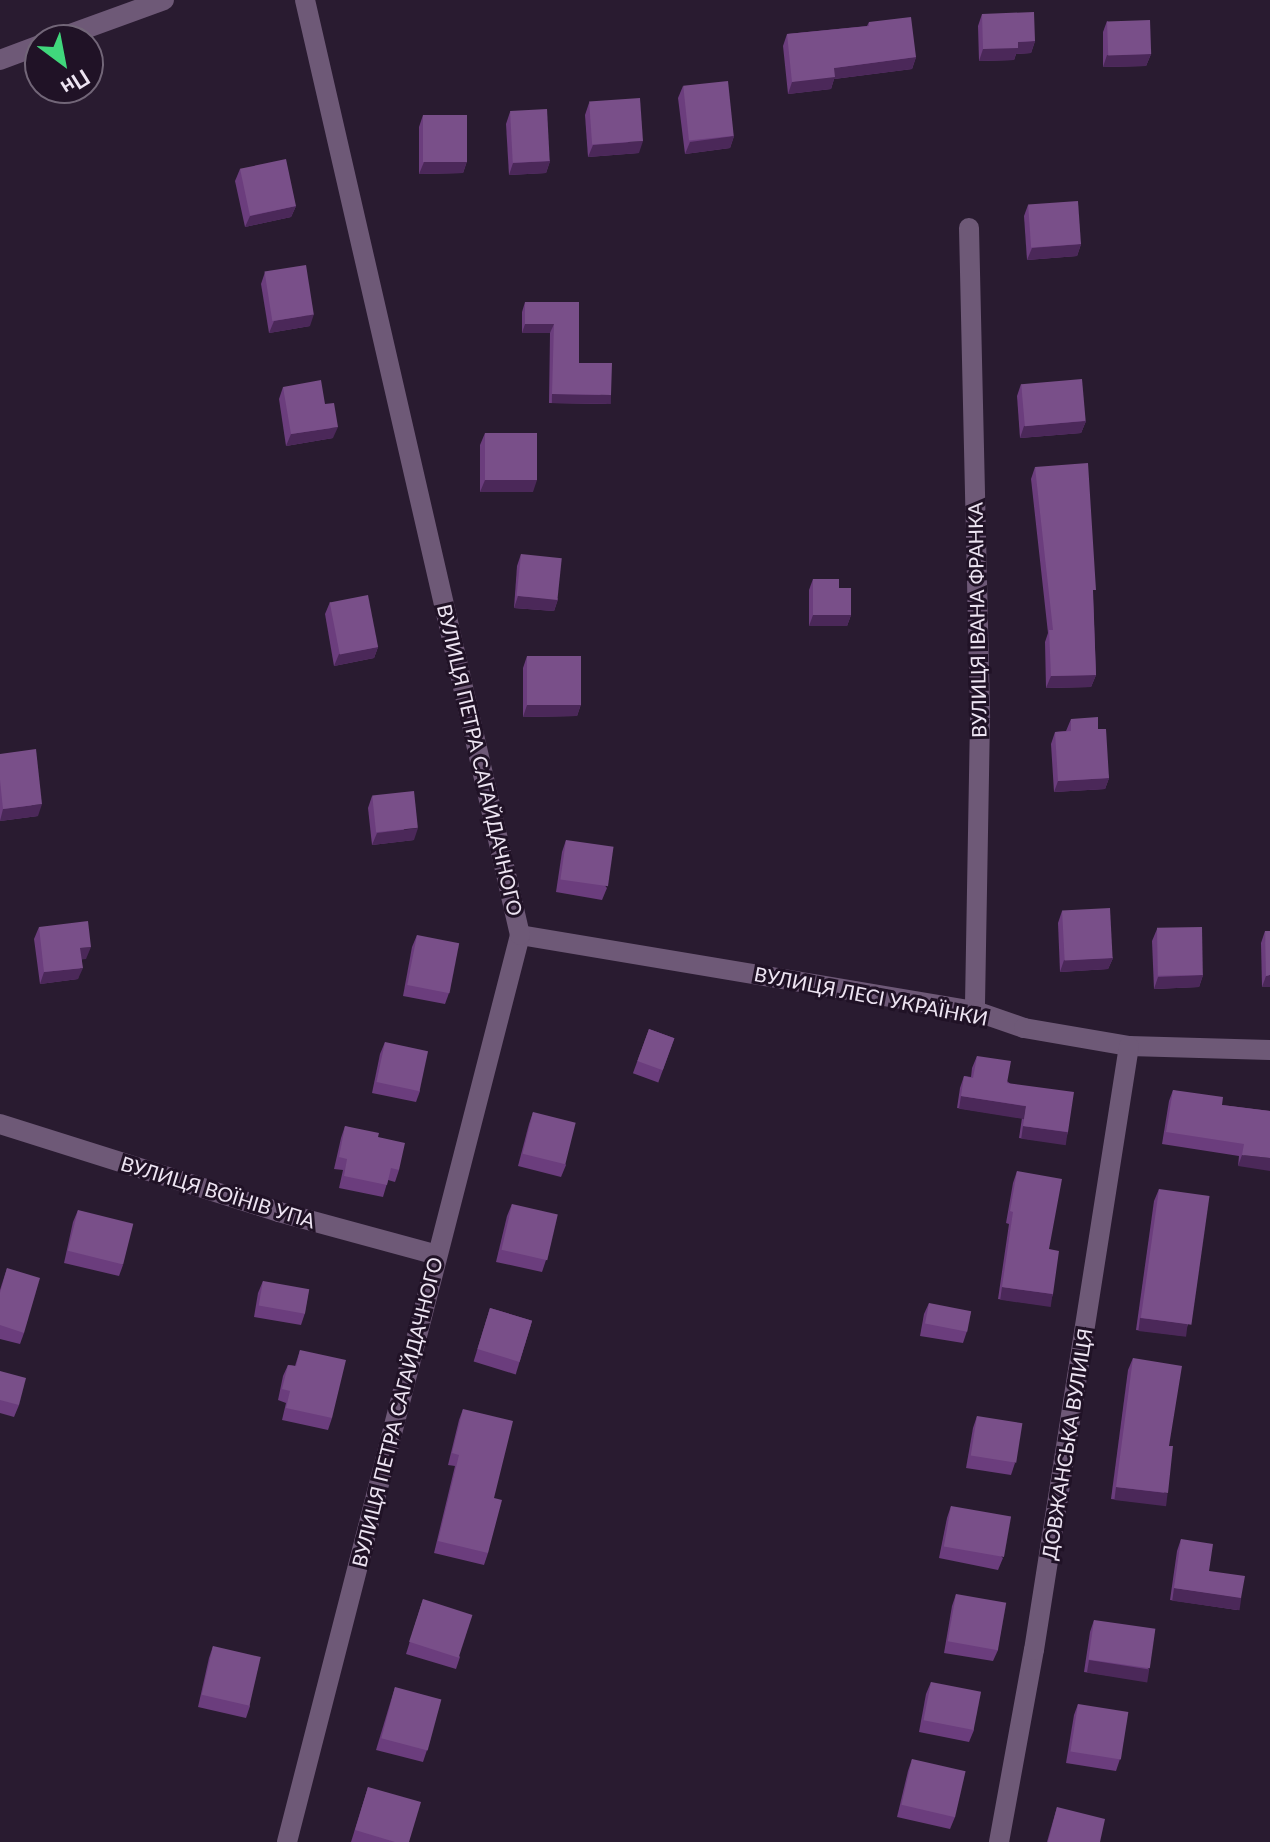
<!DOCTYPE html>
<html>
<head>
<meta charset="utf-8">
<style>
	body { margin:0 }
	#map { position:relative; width:1270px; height:1842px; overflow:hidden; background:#291b30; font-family:Lato,sans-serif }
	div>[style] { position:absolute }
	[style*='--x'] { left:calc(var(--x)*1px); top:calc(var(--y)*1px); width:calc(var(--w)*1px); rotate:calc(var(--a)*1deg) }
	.minor>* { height:20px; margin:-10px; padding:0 10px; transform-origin:10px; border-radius:10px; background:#6e5977 }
	.wall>* { inset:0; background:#6b3d7d; transform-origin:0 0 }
	.shaded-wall>* { inset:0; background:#4b2859; transform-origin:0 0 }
	.building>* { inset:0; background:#794f89; transform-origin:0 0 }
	span { translate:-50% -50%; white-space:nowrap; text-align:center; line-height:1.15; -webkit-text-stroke:6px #201226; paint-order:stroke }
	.street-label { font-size:20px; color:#ede4f2 }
	.north { position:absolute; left:24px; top:24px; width:80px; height:80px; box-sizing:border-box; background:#201226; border:2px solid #726678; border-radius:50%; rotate:148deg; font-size:22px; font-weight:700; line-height:32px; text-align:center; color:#ede4f2 }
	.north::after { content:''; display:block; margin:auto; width:28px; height:36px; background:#40d77c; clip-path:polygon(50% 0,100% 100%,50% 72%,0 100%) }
</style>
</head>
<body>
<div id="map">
	<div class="minor">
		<i style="--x:54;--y:40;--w:117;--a:-20"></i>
		<i style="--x:0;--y:60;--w:43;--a:-20.6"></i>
		<i style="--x:969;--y:228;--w:490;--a:88.7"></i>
		<i style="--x:980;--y:718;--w:293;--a:91"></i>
		<i style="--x:520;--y:935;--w:461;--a:9.5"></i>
		<i style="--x:975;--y:1011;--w:52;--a:19.1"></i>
		<i style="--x:1024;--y:1028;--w:107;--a:9.7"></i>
		<i style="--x:1129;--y:1046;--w:141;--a:1.6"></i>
		<i style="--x:0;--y:1124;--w:293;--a:17.5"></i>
		<i style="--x:279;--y:1212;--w:164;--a:15.2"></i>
		<i style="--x:287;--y:1842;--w:936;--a:-75.59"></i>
		<i style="--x:520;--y:935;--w:959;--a:-102.95"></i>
		<i style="--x:999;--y:1842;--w:195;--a:-79.7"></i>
		<i style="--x:1034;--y:1650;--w:611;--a:-81.06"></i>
	</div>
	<div class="wall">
		<i style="clip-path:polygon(982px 14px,1035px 41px,1031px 53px,1016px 54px,1014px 60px,979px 61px,978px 26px)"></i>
		<i style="clip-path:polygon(1107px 21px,1151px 54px,1146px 66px,1103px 67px,1103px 32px)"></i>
		<i style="clip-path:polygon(869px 22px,916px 57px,912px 69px,834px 79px,831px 89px,788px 94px,783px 46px,787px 34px,867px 26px)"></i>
		<i style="clip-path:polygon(683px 86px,734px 136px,730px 148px,685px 154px,678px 98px)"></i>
		<i style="clip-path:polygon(589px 103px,639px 153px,588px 157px,585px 115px)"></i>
		<i style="clip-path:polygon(510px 112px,550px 161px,546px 173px,509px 175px,506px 124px)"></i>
		<i style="clip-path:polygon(423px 115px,467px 161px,463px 173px,419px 174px,419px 127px)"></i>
		<i style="clip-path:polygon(240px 169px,296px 206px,291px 217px,245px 227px,235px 181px)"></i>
		<i style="clip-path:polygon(1028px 205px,1081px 244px,1077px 256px,1027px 260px,1024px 216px)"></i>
		<i style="clip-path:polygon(265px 272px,310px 326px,269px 333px,261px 284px)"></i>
		<i style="clip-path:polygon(525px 302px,579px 302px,579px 363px,607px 404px,549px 403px,550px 333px,522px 333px,522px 312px)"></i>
		<i style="clip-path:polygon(1021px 384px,1086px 421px,1081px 433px,1020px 438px,1017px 396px)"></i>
		<i style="clip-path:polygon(283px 387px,325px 404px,333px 438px,286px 446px,279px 399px)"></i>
		<i style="clip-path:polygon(485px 433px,533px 492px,480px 492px,480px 445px)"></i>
		<i style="clip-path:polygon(1035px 467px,1093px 598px,1096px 675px,1091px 687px,1046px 688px,1045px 642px,1048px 633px,1031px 479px)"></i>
		<i style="clip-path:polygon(521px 554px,558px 599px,554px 611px,514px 608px,517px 566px)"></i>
		<i style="clip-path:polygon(813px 579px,851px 615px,847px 626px,809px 626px,809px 590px)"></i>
		<i style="clip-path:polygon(330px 602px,378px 647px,374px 658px,334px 666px,325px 614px)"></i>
		<i style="clip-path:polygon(527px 656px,581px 704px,577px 716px,523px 717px,523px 668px)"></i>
		<i style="clip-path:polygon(1071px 719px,1098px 729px,1109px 778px,1105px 789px,1054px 792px,1051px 744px,1055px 732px,1066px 731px)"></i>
		<i style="clip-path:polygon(0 754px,38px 816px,0 821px)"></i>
		<i style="clip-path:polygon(372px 796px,414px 840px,372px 845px,368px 808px)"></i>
		<i style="clip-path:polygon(566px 840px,607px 888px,602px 900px,556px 892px,562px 852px)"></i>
		<i style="clip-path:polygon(1062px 911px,1113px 958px,1108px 969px,1060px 972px,1058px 923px)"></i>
		<i style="clip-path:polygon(39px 927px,86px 959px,82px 959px,78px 979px,40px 984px,34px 939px)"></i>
		<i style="clip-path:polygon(1157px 929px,1203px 975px,1199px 987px,1154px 989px,1152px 941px)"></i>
		<i style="clip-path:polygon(1265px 931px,1270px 987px,1262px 987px,1261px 943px)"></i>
		<i style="clip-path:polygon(417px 935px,449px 993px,445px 1004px,403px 996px,412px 947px)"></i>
		<i style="left:649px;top:1029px;width:27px;height:47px;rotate:20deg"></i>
		<i style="clip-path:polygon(385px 1042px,420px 1091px,416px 1102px,372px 1093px,380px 1054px)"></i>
		<i style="clip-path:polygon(977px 1056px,1068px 1132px,1064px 1144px,1019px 1138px,1022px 1118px,957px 1108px,960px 1088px,964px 1076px,971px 1077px,972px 1068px)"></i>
		<i style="clip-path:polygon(1173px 1090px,1222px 1105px,1270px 1111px,1238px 1166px,1239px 1156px,1162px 1144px,1169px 1101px)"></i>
		<i style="clip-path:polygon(533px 1112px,566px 1165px,561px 1177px,518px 1166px,529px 1124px)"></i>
		<i style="clip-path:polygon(345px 1126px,378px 1137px,399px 1170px,395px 1182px,388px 1180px,383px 1197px,339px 1188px,343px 1170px,334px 1169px,341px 1138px)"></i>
		<i style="clip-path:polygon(1017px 1171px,1049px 1249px,1053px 1294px,1049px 1306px,998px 1299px,1009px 1224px,1006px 1223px,1013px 1183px)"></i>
		<i style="clip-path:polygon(1159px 1189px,1188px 1324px,1184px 1336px,1136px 1330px,1154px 1201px)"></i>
		<i style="clip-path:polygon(512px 1204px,546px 1260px,542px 1272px,496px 1262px,507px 1216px)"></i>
		<i style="clip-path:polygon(78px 1210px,123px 1265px,119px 1276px,64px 1263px,73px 1222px)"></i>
		<i style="clip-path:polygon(7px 1268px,24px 1333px,20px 1344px,0 1339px,0 1290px)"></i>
		<i style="clip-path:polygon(263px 1281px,305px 1313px,301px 1325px,254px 1317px,258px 1293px)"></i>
		<i style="clip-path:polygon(929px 1303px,967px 1331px,963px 1343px,920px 1336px,924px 1314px)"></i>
		<i style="left:490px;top:1308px;width:44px;height:56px;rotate:17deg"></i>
		<i style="clip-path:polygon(300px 1350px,332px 1418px,328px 1430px,282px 1420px,286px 1403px,278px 1400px,283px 1376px,288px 1365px,295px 1366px)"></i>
		<i style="clip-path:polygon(1133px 1358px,1169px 1446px,1163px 1505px,1111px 1499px,1128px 1370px)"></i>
		<i style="clip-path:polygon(0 1371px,19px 1405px,14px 1417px,0 1413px)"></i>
		<i style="clip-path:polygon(463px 1409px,494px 1498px,488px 1553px,484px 1565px,434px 1553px,455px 1466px,448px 1465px,459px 1420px)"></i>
		<i style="clip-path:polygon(977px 1416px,1015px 1463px,1011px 1475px,966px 1468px,973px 1428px)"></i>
		<i style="clip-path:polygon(951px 1506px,1003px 1558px,998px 1570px,939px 1558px,947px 1518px)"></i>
		<i style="clip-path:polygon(1181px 1539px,1209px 1571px,1241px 1598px,1237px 1610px,1170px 1600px,1177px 1551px)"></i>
		<i style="clip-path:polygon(956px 1594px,998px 1650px,993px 1661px,944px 1653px,952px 1606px)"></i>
		<i style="clip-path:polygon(423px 1599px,460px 1657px,456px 1669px,406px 1654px)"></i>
		<i style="clip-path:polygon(1094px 1620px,1149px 1669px,1145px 1681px,1084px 1672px,1090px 1632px)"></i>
		<i style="clip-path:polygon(213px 1646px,250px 1706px,246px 1718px,198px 1707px,209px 1658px)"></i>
		<i style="clip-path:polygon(931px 1682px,974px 1730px,969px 1742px,919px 1732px,926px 1694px)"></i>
		<i style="clip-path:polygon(395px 1687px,427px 1750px,423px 1762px,376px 1750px)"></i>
		<i style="clip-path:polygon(1078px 1704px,1120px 1759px,1116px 1771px,1066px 1763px,1074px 1715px)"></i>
		<i style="clip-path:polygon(912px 1759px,955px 1817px,950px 1829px,897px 1817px,908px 1771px)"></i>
		<i style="clip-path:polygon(368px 1787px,409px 1842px,351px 1842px)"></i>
		<i style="clip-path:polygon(1057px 1807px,1100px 1842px,1047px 1842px)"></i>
	</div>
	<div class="shaded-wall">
		<i style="clip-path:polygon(1035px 41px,1031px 53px,1016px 54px,1014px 60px,979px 61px,983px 49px,1018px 42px)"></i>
		<i style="clip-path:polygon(1151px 54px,1146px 66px,1103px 67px,1107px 55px)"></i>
		<i style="clip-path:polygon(916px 57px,912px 69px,834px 79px,831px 89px,788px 94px,792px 82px,834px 68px)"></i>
		<i style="clip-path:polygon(734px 136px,730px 148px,685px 154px,690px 142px)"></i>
		<i style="clip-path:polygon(643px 141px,639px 153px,588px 157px,593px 145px)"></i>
		<i style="clip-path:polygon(467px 161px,463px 173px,419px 174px,424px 162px)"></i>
		<i style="clip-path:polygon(550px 161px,546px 173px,509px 175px,513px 163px)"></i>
		<i style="clip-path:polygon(296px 206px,291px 217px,245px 227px,250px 216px)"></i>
		<i style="clip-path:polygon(1081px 244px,1077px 256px,1027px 260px,1032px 248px)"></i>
		<i style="clip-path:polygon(314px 314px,310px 326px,269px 333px,274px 321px)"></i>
		<i style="clip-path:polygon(525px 324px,554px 324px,550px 333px,522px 333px)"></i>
		<i style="left:552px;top:394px;width:59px;height:9px;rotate:1deg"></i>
		<i style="clip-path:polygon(1086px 421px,1081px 433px,1020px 438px,1024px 426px)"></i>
		<i style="clip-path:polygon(338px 427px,333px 438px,286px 446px,291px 434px)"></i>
		<i style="clip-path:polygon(485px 480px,537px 480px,533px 492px,480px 492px)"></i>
		<i style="clip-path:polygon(518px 596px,558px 599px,554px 611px,514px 608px)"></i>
		<i style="clip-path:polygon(813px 615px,851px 615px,847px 626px,809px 626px)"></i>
		<i style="clip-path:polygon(378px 647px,374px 658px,334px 666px,339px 654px)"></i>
		<i style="clip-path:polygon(1096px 675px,1091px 687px,1046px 688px,1051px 676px)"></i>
		<i style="clip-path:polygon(581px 704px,577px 716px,523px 717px,527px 705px)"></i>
		<i style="clip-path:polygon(1109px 778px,1105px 789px,1054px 792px,1058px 781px)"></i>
		<i style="clip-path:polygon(42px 804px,38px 816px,0 821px,3px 809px)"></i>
		<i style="clip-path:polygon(418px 828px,414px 840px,372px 845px,377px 833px)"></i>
		<i style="clip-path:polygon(91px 947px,86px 959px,76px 960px,80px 948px)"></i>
		<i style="clip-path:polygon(1113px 958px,1108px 969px,1060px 972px,1064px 960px)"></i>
		<i style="clip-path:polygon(83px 968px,78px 979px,40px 984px,44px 972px)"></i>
		<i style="clip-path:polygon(1203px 975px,1199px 987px,1154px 989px,1158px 977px)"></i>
		<i style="clip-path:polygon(1270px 975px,1270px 987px,1262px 987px,1266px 976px)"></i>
		<i style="left:961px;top:1096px;width:66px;height:13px;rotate:9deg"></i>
		<i style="left:1023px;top:1126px;width:45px;height:13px;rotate:8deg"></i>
		<i style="clip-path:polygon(1242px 1155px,1270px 1158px,1270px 1171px,1238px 1166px)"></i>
		<i style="left:1002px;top:1287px;width:51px;height:13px;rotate:8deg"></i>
		<i style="left:1140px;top:1318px;width:48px;height:13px;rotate:7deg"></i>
		<i style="left:1116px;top:1487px;width:52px;height:13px;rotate:7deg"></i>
		<i style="left:1174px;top:1588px;width:68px;height:13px;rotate:8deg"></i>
		<i style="left:1089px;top:1660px;width:61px;height:13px;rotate:9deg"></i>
	</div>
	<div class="building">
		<i style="clip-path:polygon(1034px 12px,1035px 41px,1018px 42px,1018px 48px,983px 49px,982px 14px)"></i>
		<i style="clip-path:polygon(911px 17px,916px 57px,834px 68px,835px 77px,792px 82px,787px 34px,869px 26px,869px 22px)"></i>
		<i style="left:1150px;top:20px;width:34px;height:43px;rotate:88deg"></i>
		<i style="left:728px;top:81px;width:55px;height:45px;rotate:84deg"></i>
		<i style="left:640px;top:98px;width:43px;height:51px;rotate:86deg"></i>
		<i style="left:547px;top:109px;width:52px;height:37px;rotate:87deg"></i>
		<i style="left:423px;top:115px;width:44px;height:47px"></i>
		<i style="left:286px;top:159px;width:48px;height:47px;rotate:78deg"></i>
		<i style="left:1078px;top:201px;width:43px;height:50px;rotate:86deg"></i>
		<i style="left:306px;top:265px;width:50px;height:42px;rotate:81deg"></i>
		<i style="clip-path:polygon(525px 302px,579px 302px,579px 363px,612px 363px,611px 395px,552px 394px,554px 324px,525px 324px)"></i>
		<i style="left:1082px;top:379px;width:42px;height:61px;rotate:85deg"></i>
		<i style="clip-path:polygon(321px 380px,325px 404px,334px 403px,338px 427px,291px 434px,283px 387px)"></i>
		<i style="left:485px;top:433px;width:52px;height:47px"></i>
		<i style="clip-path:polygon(1088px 463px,1096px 590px,1093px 590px,1096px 675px,1051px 676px,1049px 630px,1053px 630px,1035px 467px)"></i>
		<i style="left:521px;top:554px;width:41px;height:42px;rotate:6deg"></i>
		<i style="clip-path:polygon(813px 579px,839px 579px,839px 588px,851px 588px,851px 615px,813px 615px)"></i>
		<i style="left:368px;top:595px;width:53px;height:39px;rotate:79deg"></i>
		<i style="left:527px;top:656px;width:54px;height:49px"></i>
		<i style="clip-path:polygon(1098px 717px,1098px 729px,1106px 729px,1109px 778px,1058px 781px,1055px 732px,1071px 731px,1071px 719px)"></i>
		<i style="clip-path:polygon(36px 749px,42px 804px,3px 809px,0 780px,0 754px)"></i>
		<i style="left:414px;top:791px;width:37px;height:42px;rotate:84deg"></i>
		<i style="left:566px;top:840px;width:48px;height:40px;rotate:8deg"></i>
		<i style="left:1110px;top:908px;width:50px;height:48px;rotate:87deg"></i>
		<i style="clip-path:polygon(88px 921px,91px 947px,80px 948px,83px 968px,44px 972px,39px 927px)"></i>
		<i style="left:1202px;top:927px;width:48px;height:45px;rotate:89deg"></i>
		<i style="clip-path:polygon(1265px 931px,1270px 931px,1270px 975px,1266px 976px)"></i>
		<i style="left:417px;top:935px;width:43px;height:51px;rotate:11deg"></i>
		<i style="left:649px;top:1029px;width:27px;height:34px;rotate:20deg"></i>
		<i style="left:385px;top:1042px;width:44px;height:41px;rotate:12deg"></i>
		<i style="clip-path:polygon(977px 1056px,1011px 1061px,1007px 1083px,1074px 1092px,1068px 1132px,1023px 1126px,1026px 1106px,961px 1096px,964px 1076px,973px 1078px)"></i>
		<i style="clip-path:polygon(1173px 1090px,1223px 1097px,1222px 1105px,1270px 1111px,1270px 1158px,1242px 1155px,1244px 1144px,1166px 1132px)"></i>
		<i style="left:533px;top:1112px;width:44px;height:43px;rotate:14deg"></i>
		<i style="clip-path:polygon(345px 1126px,379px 1133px,378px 1137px,405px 1143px,399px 1170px,391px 1168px,387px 1185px,344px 1176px,347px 1159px,339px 1157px)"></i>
		<i style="clip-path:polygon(1017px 1171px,1062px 1179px,1049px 1249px,1059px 1251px,1053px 1294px,1002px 1287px,1013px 1212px,1010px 1211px)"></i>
		<i style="left:1159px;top:1189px;width:51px;height:130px;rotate:8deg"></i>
		<i style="left:512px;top:1204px;width:47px;height:47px;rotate:13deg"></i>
		<i style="left:78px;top:1210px;width:57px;height:42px;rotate:14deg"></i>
		<i style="clip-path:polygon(7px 1268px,40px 1278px,24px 1333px,0 1325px,0 1293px)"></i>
		<i style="left:263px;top:1281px;width:47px;height:25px;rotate:10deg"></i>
		<i style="left:929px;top:1303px;width:43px;height:21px;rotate:11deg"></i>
		<i style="left:490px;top:1308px;width:44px;height:43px;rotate:17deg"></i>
		<i style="clip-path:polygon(300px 1350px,346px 1360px,332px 1418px,286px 1408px,290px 1391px,282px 1389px,288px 1365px,296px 1366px)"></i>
		<i style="clip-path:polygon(1133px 1358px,1182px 1366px,1169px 1446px,1173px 1446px,1168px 1493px,1116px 1487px)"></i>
		<i style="clip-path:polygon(0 1371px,26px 1378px,19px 1405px,0 1400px)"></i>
		<i style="clip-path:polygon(463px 1409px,513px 1421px,494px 1498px,502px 1500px,488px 1553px,438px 1541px,459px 1455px,452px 1453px)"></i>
		<i style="left:977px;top:1416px;width:46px;height:40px;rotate:9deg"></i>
		<i style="left:951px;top:1506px;width:61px;height:41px;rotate:10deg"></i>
		<i style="clip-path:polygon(1181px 1539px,1213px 1544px,1209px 1571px,1245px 1576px,1241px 1598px,1174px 1588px)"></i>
		<i style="left:956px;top:1594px;width:51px;height:48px;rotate:10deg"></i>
		<i style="left:423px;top:1599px;width:52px;height:45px;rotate:18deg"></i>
		<i style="left:1094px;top:1620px;width:62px;height:40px;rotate:8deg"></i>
		<i style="left:213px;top:1646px;width:49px;height:50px;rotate:13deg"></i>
		<i style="left:931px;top:1682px;width:51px;height:39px;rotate:11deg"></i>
		<i style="left:395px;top:1687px;width:48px;height:53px;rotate:15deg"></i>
		<i style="left:1078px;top:1704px;width:51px;height:48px;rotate:9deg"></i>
		<i style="left:912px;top:1759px;width:55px;height:47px;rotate:13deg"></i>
		<i style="clip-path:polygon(368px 1787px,421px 1802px,409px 1842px,395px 1842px,355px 1830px)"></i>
		<i style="clip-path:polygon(1057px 1807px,1105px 1819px,1100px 1842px,1048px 1842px)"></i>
	</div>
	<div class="street-label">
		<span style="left:977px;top:620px;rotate:-91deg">ВУЛИЦЯ ІВАНА ФРАНКА</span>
		<span style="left:480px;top:760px;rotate:77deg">ВУЛИЦЯ ПЕТРА САГАЙДАЧНОГО</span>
		<span style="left:871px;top:996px;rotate:11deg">ВУЛИЦЯ ЛЕСІ УКРАЇНКИ</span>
		<span style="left:218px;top:1192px;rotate:17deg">ВУЛИЦЯ ВОЇНІВ УПА</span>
		<span style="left:397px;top:1412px;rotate:-76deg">ВУЛИЦЯ ПЕТРА САГАЙДАЧНОГО</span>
		<span style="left:1067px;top:1444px;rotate:-81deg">ДОВЖАНСЬКА ВУЛИЦЯ</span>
	</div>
	<div class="north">Пн</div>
</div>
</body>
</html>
